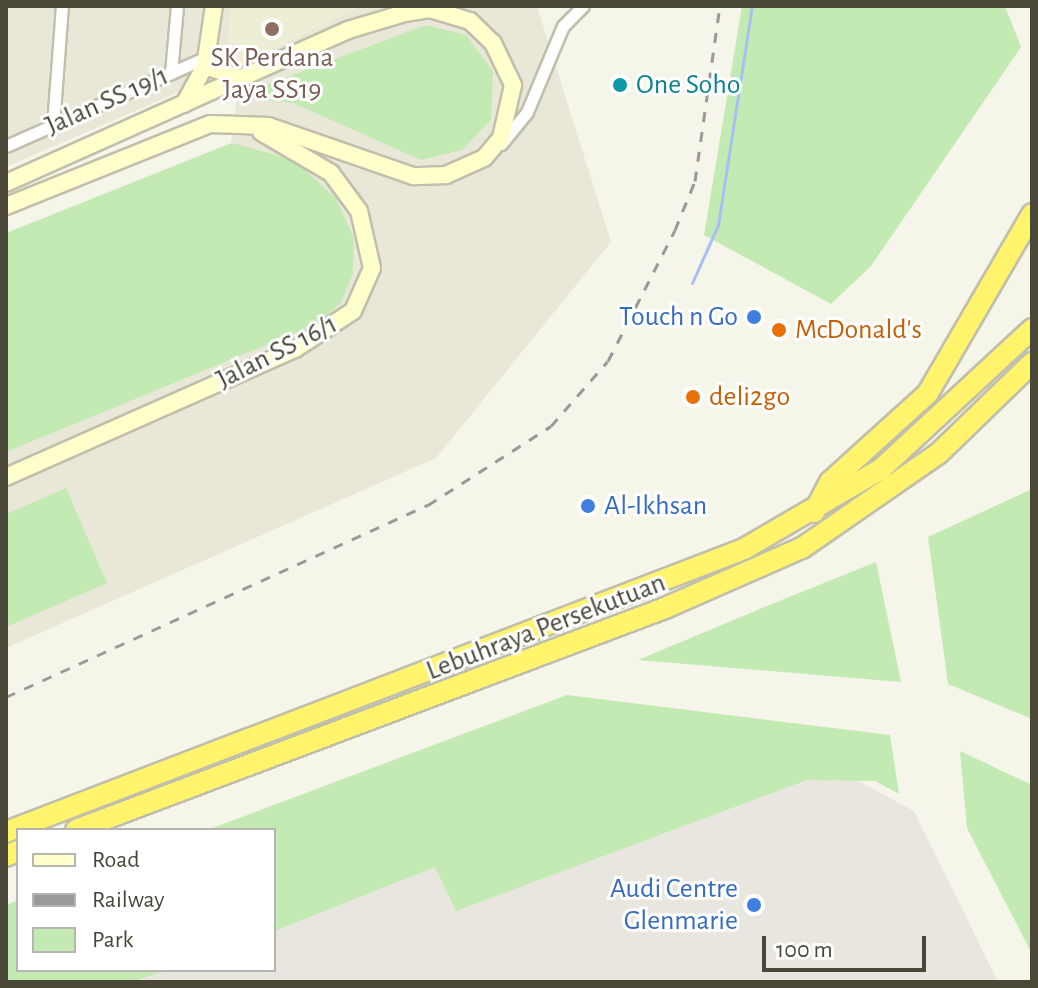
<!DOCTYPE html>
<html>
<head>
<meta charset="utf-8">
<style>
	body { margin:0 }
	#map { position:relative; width:1038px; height:988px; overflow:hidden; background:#f5f5ea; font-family:"Alegreya Sans",sans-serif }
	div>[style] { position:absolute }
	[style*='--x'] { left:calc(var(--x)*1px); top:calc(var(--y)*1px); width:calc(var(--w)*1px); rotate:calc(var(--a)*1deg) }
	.residential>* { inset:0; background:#e9e8d8 }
	.industrial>* { inset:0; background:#e8e6de }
	.education>* { inset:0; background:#eeeed4 }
	.green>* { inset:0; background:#c3eab3 }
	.stream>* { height:3px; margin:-1.5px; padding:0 1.5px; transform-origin:1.5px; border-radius:1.5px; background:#a7c0f2 }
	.roads { filter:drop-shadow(2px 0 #c1bfac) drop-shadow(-2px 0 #c1bfac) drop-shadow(0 2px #c1bfac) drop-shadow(0 -2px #c1bfac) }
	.street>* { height:11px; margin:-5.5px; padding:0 5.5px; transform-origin:5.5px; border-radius:5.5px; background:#fff }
	.secondary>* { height:16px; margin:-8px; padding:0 8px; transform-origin:8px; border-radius:8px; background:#feffca }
	.highway>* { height:20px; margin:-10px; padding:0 10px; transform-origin:10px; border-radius:10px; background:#fff46b }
	.rail>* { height:3px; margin-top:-1.5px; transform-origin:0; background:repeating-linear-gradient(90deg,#999 0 10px,transparent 0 20px) }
	.dots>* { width:22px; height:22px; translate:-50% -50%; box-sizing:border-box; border:4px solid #fff; border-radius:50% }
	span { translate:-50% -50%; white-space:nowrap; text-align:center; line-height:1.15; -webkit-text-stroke:6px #fff; paint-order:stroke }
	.education-label { font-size:28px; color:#785e54 }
	.culture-label { font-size:28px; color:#0d838f }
	.left { translate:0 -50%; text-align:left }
	.street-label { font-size:28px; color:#4a4738 }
	.shop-label { font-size:28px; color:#366cbe }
	.right { translate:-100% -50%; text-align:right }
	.food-label { font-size:28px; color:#c56008 }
	.frame { position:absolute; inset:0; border:8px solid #4a4738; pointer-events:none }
	.legend { position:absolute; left:16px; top:828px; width:260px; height:144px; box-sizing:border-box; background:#fff; border:2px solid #b7b5af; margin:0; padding:10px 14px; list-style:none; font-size:24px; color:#4a4738 }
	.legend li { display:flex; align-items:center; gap:16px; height:40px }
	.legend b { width:40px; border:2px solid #b7b5af }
	.scale { position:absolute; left:762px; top:936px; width:164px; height:36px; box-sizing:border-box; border:4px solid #4a4738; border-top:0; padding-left:10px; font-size:24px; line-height:28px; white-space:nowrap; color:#4a4738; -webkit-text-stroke:6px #fff; paint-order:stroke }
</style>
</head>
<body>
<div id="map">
	<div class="residential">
		<i style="clip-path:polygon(6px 6px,537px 6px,611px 242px,436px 458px,6px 648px,6px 233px,231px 143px,241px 65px,6px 167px)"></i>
	</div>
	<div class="industrial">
		<i style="clip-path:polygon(838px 770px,914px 811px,998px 982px,6px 982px,18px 970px,274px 970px,274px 840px)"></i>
	</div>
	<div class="education">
		<i style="clip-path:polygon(231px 6px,362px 6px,241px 64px,227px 52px)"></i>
	</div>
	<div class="green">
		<i style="clip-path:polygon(742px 6px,1005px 6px,1021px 47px,871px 266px,831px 304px,704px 235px)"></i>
		<i style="clip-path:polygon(426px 25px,466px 35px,493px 71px,491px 120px,462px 150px,421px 160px,293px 103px,234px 97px)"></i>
		<i style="clip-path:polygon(232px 143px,294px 160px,336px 198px,354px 238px,353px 274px,341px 302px,320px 323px,6px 452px,6px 233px)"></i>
		<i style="clip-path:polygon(66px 488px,107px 583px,6px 627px,6px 514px)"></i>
		<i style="clip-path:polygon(1032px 489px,1032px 719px,948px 684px,928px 537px)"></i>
		<i style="clip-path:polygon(876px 562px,901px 682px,638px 660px,784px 599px)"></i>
		<i style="clip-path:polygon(567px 695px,890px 735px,899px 794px,875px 781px,807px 780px,456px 911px,435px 867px,274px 931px,274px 830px,207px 830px)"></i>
		<i style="clip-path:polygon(960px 751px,1032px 785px,1032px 954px,967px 828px)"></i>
		<i style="clip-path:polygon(18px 900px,18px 970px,168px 970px,130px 982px,6px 982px,6px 905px)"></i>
	</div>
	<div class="stream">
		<i style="--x:692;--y:283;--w:64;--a:-65.9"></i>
		<i style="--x:718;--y:225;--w:222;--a:-81.2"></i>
	</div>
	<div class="roads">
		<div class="street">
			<i style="--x:171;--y:73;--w:67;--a:-84.9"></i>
			<i style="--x:53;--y:125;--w:119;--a:-85.7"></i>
			<i style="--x:501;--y:144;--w:41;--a:-50.9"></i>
			<i style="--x:527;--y:112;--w:93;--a:-67.3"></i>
			<i style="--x:563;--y:26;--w:28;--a:-45"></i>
			<i style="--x:6;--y:146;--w:220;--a:-23.9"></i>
		</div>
		<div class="secondary">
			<i style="--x:205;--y:66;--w:40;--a:18.9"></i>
			<i style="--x:184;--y:104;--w:43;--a:-61.1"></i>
			<i style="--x:205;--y:66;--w:61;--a:-81.5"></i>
			<i style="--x:6;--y:183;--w:375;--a:-24.1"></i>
			<i style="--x:348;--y:30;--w:59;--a:-16.6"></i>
			<i style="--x:405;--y:13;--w:25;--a:-9"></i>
			<i style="--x:430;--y:9;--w:42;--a:16.7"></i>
			<i style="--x:470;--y:21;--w:32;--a:44"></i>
			<i style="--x:493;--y:43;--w:47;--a:64.5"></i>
			<i style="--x:513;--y:85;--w:54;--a:102.8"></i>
			<i style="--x:501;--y:138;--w:26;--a:130"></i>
			<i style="--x:484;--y:158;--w:42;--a:155.9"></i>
			<i style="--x:446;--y:175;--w:33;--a:178"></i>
			<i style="--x:413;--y:176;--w:152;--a:-160.9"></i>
			<i style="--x:269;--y:126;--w:59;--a:-178.1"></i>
			<i style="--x:210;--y:124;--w:220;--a:158.1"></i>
			<i style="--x:6;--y:477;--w:316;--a:-23.9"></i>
			<i style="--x:295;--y:349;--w:69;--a:-33.2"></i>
			<i style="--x:353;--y:311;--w:47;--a:-66.2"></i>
			<i style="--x:372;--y:268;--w:58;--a:-102.8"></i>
			<i style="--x:359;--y:211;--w:47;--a:-126.4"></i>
			<i style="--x:331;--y:173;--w:81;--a:-149.6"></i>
		</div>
		<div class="highway">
			<i style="--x:814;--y:512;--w:34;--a:-62"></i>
			<i style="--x:830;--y:482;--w:132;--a:-42.2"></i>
			<i style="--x:928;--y:393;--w:207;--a:-59.8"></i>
			<i style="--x:76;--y:830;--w:629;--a:-20.65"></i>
			<i style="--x:665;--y:608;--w:150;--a:-23.7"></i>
			<i style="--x:802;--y:548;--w:165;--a:-34.7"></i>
			<i style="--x:938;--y:454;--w:131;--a:-44.1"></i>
			<i style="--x:6;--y:832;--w:790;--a:-20.98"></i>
			<i style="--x:744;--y:549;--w:159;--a:-30.3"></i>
			<i style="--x:881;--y:469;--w:206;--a:-42.8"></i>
			<i style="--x:6;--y:856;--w:13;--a:-23"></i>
		</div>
	</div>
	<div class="rail">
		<i style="--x:6;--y:697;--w:464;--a:-24.5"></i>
		<i style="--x:428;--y:505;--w:146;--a:-32.7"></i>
		<i style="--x:551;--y:426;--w:86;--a:-48.8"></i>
		<i style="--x:608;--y:361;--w:147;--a:-62.9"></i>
		<i style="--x:675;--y:230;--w:53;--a:-67.8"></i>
		<i style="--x:695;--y:181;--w:177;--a:-81.9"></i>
	</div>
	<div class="dots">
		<i style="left:272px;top:29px;background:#8d6e63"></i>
		<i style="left:620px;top:85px;background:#0f9aa8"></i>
		<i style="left:754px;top:317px;background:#3f7fe0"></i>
		<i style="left:779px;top:330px;background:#e8710a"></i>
		<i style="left:693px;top:397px;background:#e8710a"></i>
		<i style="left:588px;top:506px;background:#3f7fe0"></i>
		<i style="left:754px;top:905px;background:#3f7fe0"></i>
	</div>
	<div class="education-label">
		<span style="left:272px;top:74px">SK Perdana<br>Jaya SS19</span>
	</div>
	<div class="culture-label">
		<span class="left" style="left:636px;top:85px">One Soho</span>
	</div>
	<div class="street-label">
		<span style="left:107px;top:101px;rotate:-24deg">Jalan SS 19/1</span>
		<span style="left:277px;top:352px;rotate:-27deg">Jalan SS 16/1</span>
		<span style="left:546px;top:627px;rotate:-21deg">Lebuhraya Persekutuan</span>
	</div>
	<div class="shop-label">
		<span class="right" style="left:738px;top:317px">Touch n Go</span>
		<span class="left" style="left:604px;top:506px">Al-Ikhsan</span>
		<span class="right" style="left:738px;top:905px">Audi Centre<br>Glenmarie</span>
	</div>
	<div class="food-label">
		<span class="left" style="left:795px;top:330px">McDonald's</span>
		<span class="left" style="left:709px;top:397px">deli2go</span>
	</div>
	<div class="frame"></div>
	<ul class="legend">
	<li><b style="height:10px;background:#feffca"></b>Road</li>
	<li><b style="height:10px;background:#999"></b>Railway</li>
	<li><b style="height:22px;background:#c3eab3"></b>Park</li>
	</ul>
	<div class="scale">100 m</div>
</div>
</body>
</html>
